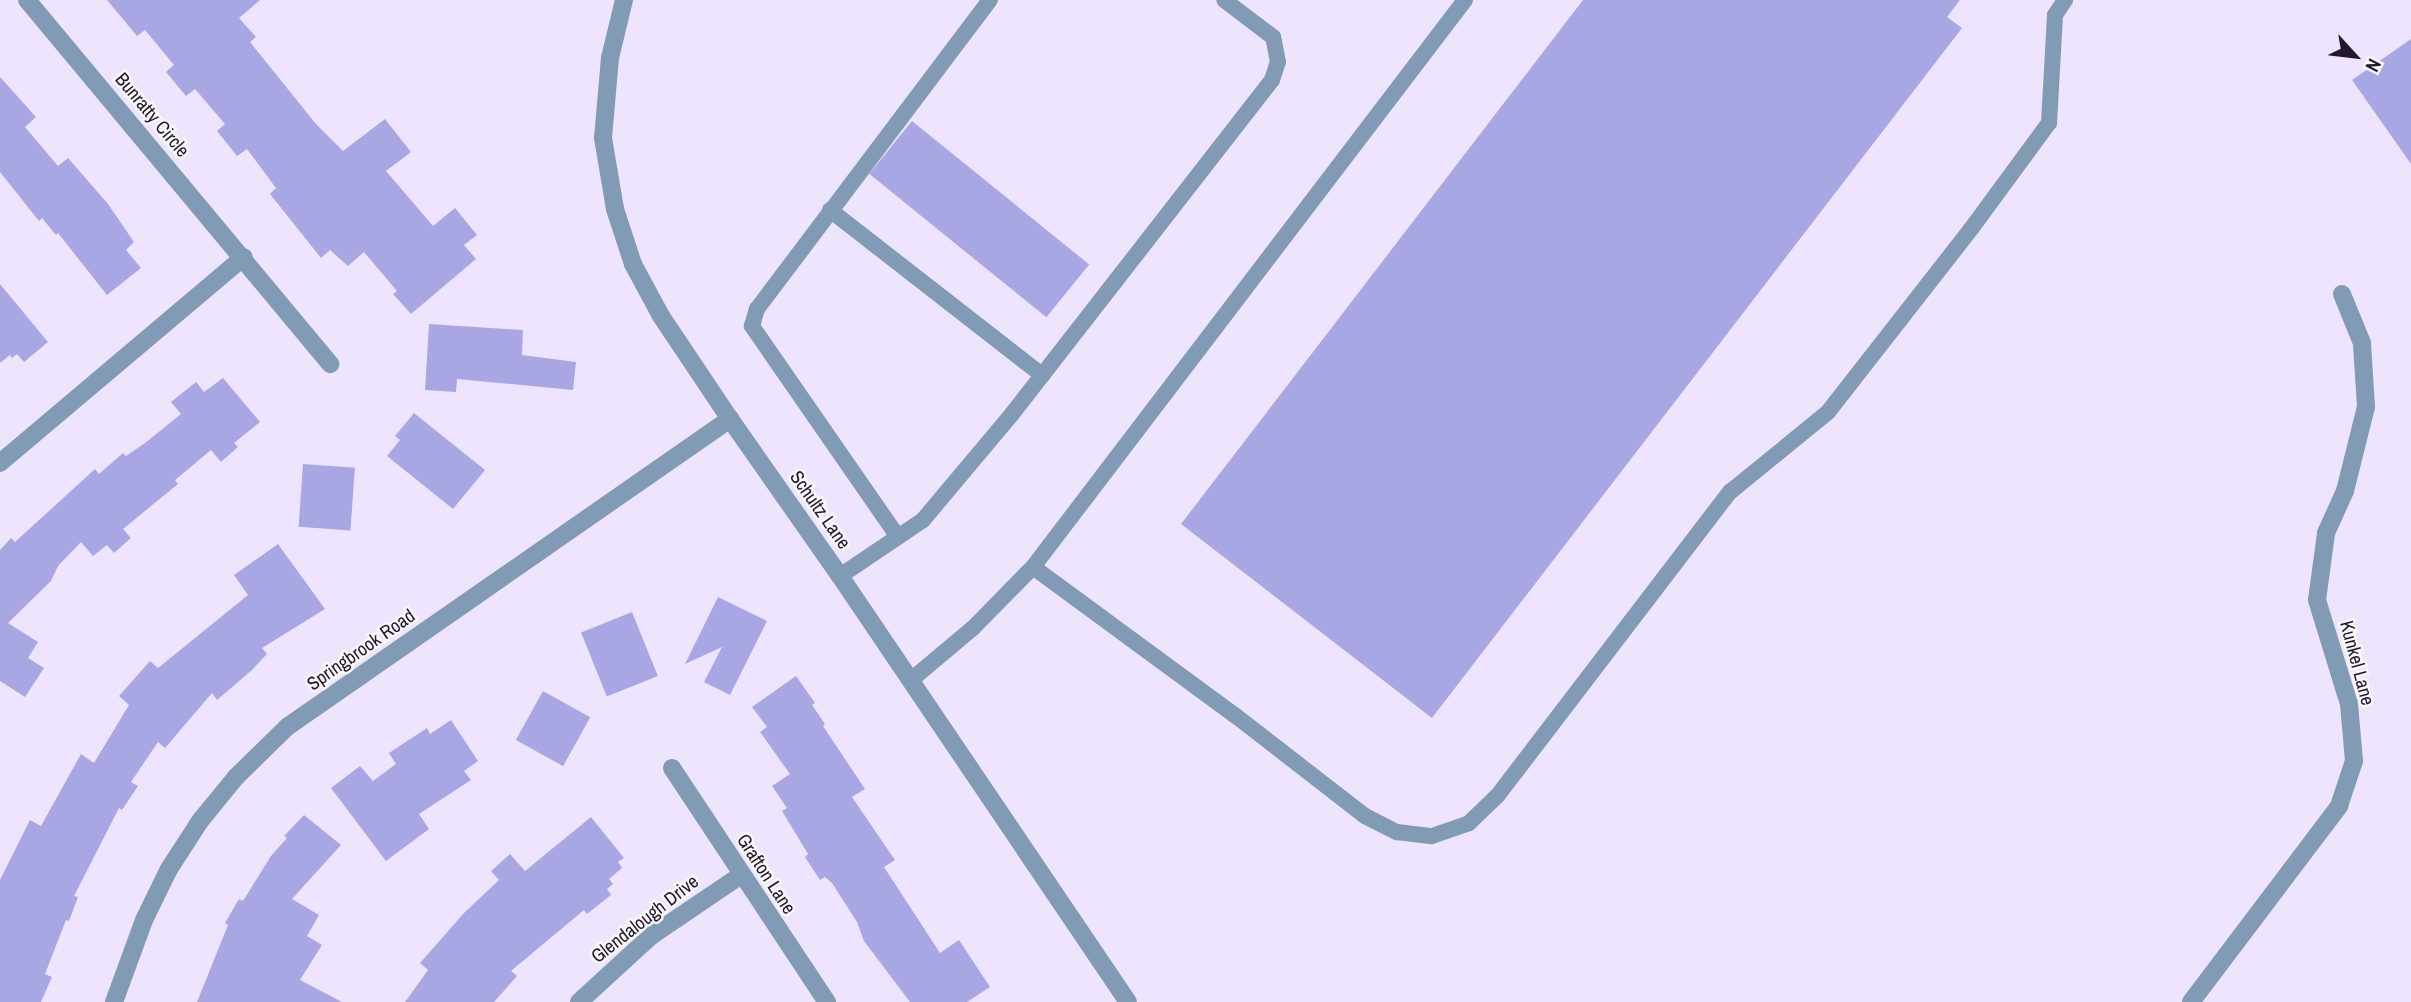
<!DOCTYPE html>
<html>
<head>
<meta charset="utf-8">
<style>
	body { margin:0 }
	#map { position:relative; width:2411px; height:1002px; overflow:hidden; background:#efe4fd; font-family:"Archivo Narrow",sans-serif }
	div>[style] { position:absolute }
	[style*='--x'] { left:calc(var(--x)*1px); top:calc(var(--y)*1px); width:calc(var(--w)*1px); rotate:calc(var(--a)*1deg) }
	.building>* { inset:0; background:#a9a7e3; transform-origin:0 0 }
	.service>* { height:16px; margin:-8px; padding:0 8px; transform-origin:8px; border-radius:8px; background:#809bb3 }
	.minor>* { height:18px; margin:-9px; padding:0 9px; transform-origin:9px; border-radius:9px; background:#809bb3 }
	.tertiary>* { height:18px; margin:-9px; padding:0 9px; transform-origin:9px; border-radius:9px; background:#809bb3 }
	span { translate:-50% -50%; white-space:nowrap; text-align:center; line-height:1.15; -webkit-text-stroke:5px #f7f7f7; paint-order:stroke }
	.street-label { font-size:19px; color:#22172d }
	.north { position:absolute; left:2320px; top:21px; width:70px; height:70px; -webkit-text-stroke:5px #f7f7f7; paint-order:stroke; rotate:117deg; font-size:19px; font-weight:700; line-height:28px; text-align:center; color:#22172d }
	.north::after { content:''; display:block; margin:auto; width:24px; height:32px; background:#22172d; clip-path:polygon(50% 0,100% 100%,50% 72%,0 100%) }
</style>
</head>
<body>
<div id="map">
	<div class="building">
		<i style="clip-path:polygon(107px 0,260px 0,239px 18px,256px 37px,250px 42px,316px 124px,343px 151px,385px 119px,411px 152px,386px 171px,433px 226px,455px 208px,477px 235px,464px 245px,476px 259px,411px 314px,393px 294px,397px 291px,364px 252px,348px 266px,330px 250px,321px 258px,270px 194px,276px 188px,247px 149px,237px 156px,217px 131px,225px 124px,195px 89px,186px 96px,166px 72px,174px 65px,145px 30px,137px 36px)"></i>
		<i style="clip-path:polygon(1583px 0,1960px 0,1947px 17px,1962px 28px,1432px 718px,1181px 524px)"></i>
		<i style="clip-path:polygon(2411px 39px,2411px 164px,2352px 80px)"></i>
		<i style="clip-path:polygon(0 77px,36px 117px,25px 127px,58px 166px,68px 158px,108px 204px,134px 242px,126px 250px,141px 268px,107px 295px,58px 233px,56px 235px,42px 218px,39px 221px,0 172px)"></i>
		<i style="left:912px;top:121px;width:228px;height:68px;rotate:39deg"></i>
		<i style="clip-path:polygon(0 284px,48px 342px,24px 362px,17px 354px,12px 358px,10px 355px,0 363px)"></i>
		<i style="clip-path:polygon(429px 324px,523px 330px,522px 355px,576px 362px,573px 390px,457px 379px,456px 392px,425px 390px)"></i>
		<i style="clip-path:polygon(223px 378px,260px 422px,234px 443px,238px 447px,221px 462px,211px 450px,175px 480px,178px 484px,123px 529px,131px 538px,114px 553px,107px 545px,93px 556px,81px 542px,58px 566px,51px 581px,8px 623px,38px 642px,28px 658px,44px 668px,25px 697px,0 681px,0 550px,11px 538px,15px 542px,95px 469px,99px 474px,123px 453px,126px 456px,145px 443px,181px 414px,171px 402px,196px 382px,204px 392px)"></i>
		<i style="clip-path:polygon(414px 413px,485px 470px,453px 509px,387px 456px,400px 440px,395px 436px)"></i>
		<i style="left:303px;top:464px;width:52px;height:63px;rotate:4deg"></i>
		<i style="clip-path:polygon(278px 544px,325px 609px,262px 648px,267px 654px,252px 670px,217px 700px,212px 693px,165px 748px,158px 742px,131px 782px,138px 786px,122px 810px,119px 808px,74px 896px,78px 897px,69px 921px,66px 920px,45px 974px,52px 977px,41px 1002px,0 1002px,0 880px,30px 820px,41px 826px,81px 754px,94px 763px,129px 705px,119px 696px,150px 661px,158px 668px,248px 595px,234px 575px)"></i>
		<i style="clip-path:polygon(718px 597px,767px 621px,730px 695px,704px 682px,722px 647px,685px 664px)"></i>
		<i style="left:632px;top:612px;width:69px;height:55px;rotate:68deg"></i>
		<i style="clip-path:polygon(796px 676px,815px 703px,812px 705px,825px 724px,823px 726px,865px 789px,852px 797px,895px 860px,884px 867px,940px 953px,959px 940px,990px 987px,967px 1002px,910px 1002px,864px 941px,857px 922px,832px 883px,825px 877px,820px 880px,805px 857px,808px 854px,782px 811px,787px 808px,772px 786px,790px 774px,760px 732px,767px 727px,752px 707px)"></i>
		<i style="left:543px;top:691px;width:54px;height:56px;rotate:29deg"></i>
		<i style="clip-path:polygon(451px 720px,478px 761px,464px 771px,471px 780px,419px 814px,429px 829px,386px 861px,331px 788px,360px 766px,373px 781px,396px 764px,389px 753px,427px 728px,430px 734px)"></i>
		<i style="clip-path:polygon(304px 815px,341px 845px,292px 899px,319px 915px,307px 936px,322px 945px,300px 980px,342px 1002px,197px 1002px,228px 925px,225px 923px,239px 899px,243px 901px,271px 856px,287px 838px,284px 836px)"></i>
		<i style="clip-path:polygon(591px 817px,624px 858px,618px 862px,622px 868px,609px 879px,613px 884px,607px 889px,611px 895px,587px 914px,584px 910px,511px 971px,517px 976px,494px 1002px,405px 1002px,428px 970px,420px 963px,464px 913px,499px 880px,491px 871px,510px 854px,525px 871px)"></i>
	</div>
	<div class="service">
		<i style="--x:830;--y:210;--w:269;--a:37.9"></i>
		<i style="--x:898;--y:537;--w:257;--a:-124.7"></i>
		<i style="--x:752;--y:326;--w:18;--a:-74"></i>
		<i style="--x:757;--y:309;--w:387;--a:-53"></i>
		<i style="--x:1033;--y:567;--w:252;--a:36.3"></i>
		<i style="--x:1236;--y:716;--w:163;--a:37.8"></i>
		<i style="--x:1365;--y:816;--w:36;--a:27"></i>
		<i style="--x:1397;--y:832;--w:35;--a:7"></i>
		<i style="--x:1432;--y:836;--w:39;--a:-19"></i>
		<i style="--x:1469;--y:823;--w:40;--a:-44"></i>
		<i style="--x:1498;--y:795;--w:382;--a:-52.6"></i>
		<i style="--x:1730;--y:492;--w:127;--a:-39.2"></i>
		<i style="--x:1828;--y:412;--w:232;--a:-52"></i>
		<i style="--x:1971;--y:229;--w:132;--a:-53.7"></i>
		<i style="--x:2049;--y:123;--w:108;--a:-86.8"></i>
		<i style="--x:2055;--y:15;--w:18;--a:-56"></i>
		<i style="--x:840;--y:576;--w:100;--a:-34"></i>
		<i style="--x:923;--y:520;--w:138;--a:-50"></i>
		<i style="--x:1012;--y:414;--w:423;--a:-52.1"></i>
		<i style="--x:1272;--y:80;--w:19;--a:-72"></i>
		<i style="--x:1278;--y:62;--w:25;--a:-101"></i>
		<i style="--x:1273;--y:37;--w:61;--a:-142.9"></i>
		<i style="--x:911;--y:680;--w:81;--a:-40"></i>
		<i style="--x:973;--y:628;--w:86;--a:-45.5"></i>
		<i style="--x:1033;--y:567;--w:713;--a:-52.7"></i>
	</div>
	<div class="minor">
		<i style="--x:27;--y:0;--w:474;--a:50.2"></i>
		<i style="--x:0;--y:463;--w:319;--a:-40.2"></i>
		<i style="--x:672;--y:768;--w:281;--a:56.5"></i>
		<i style="--x:114;--y:1002;--w:87;--a:-69.9"></i>
		<i style="--x:144;--y:920;--w:57;--a:-63.9"></i>
		<i style="--x:169;--y:869;--w:57;--a:-57.1"></i>
		<i style="--x:200;--y:821;--w:57;--a:-50.7"></i>
		<i style="--x:236;--y:777;--w:71;--a:-44.4"></i>
		<i style="--x:287;--y:727;--w:540;--a:-34.81"></i>
		<i style="--x:579;--y:1002;--w:98;--a:-42.5"></i>
		<i style="--x:651;--y:936;--w:109;--a:-34.1"></i>
		<i style="--x:2191;--y:1002;--w:246;--a:-52.9"></i>
		<i style="--x:2339;--y:806;--w:47;--a:-71.6"></i>
		<i style="--x:2354;--y:761;--w:57;--a:-95"></i>
		<i style="--x:2349;--y:704;--w:109;--a:-107.1"></i>
		<i style="--x:2317;--y:600;--w:68;--a:-82.3"></i>
		<i style="--x:2326;--y:533;--w:46;--a:-65.7"></i>
		<i style="--x:2345;--y:491;--w:87;--a:-76"></i>
		<i style="--x:2366;--y:407;--w:64;--a:-93.6"></i>
		<i style="--x:2362;--y:343;--w:53;--a:-112.2"></i>
	</div>
	<div class="tertiary">
		<i style="--x:624;--y:0;--w:60;--a:103.6"></i>
		<i style="--x:610;--y:58;--w:80;--a:95"></i>
		<i style="--x:603;--y:138;--w:72;--a:80.4"></i>
		<i style="--x:615;--y:209;--w:58;--a:71.9"></i>
		<i style="--x:633;--y:264;--w:59;--a:61.7"></i>
		<i style="--x:661;--y:316;--w:124;--a:56.2"></i>
		<i style="--x:730;--y:419;--w:192;--a:55"></i>
		<i style="--x:840;--y:576;--w:514;--a:55.94"></i>
	</div>
	<div class="street-label">
		<span style="left:152px;top:115px;rotate:50deg">Bunratty Circle</span>
		<span style="left:820px;top:510px;rotate:55deg">Schultz Lane</span>
		<span style="left:361px;top:650px;rotate:-35deg">Springbrook Road</span>
		<span style="left:2357px;top:663px;rotate:75deg">Kunkel Lane</span>
		<span style="left:766px;top:874px;rotate:57deg">Grafton Lane</span>
		<span style="left:645px;top:919px;rotate:-38deg">Glendalough Drive</span>
	</div>
	<div class="north">N</div>
</div>
</body>
</html>
